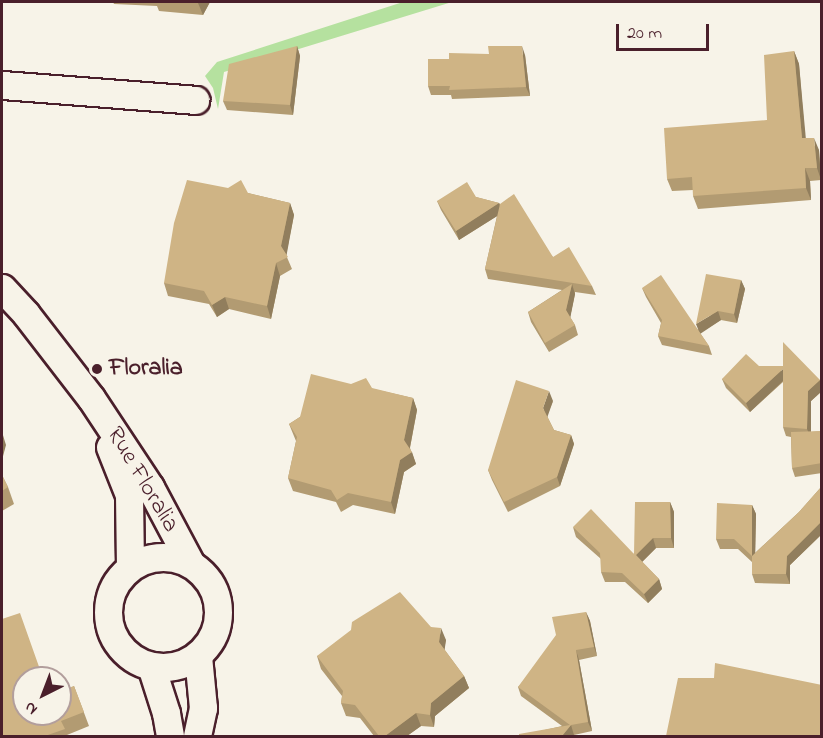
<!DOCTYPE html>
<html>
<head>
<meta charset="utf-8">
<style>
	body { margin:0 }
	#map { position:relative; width:823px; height:738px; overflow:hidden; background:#f7f3e8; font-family:"Indie Flower",sans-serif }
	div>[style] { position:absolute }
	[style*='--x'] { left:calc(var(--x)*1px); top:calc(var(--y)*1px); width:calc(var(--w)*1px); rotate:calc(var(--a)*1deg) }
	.green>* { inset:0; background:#b5e19f }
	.roads { filter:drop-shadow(2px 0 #4a1f2b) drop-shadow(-2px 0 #4a1f2b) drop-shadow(0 2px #4a1f2b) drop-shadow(0 -2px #4a1f2b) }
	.street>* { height:27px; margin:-13.5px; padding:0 13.5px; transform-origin:13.5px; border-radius:13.5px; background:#f7f3e8 }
	.street>.ring { margin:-13.5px; padding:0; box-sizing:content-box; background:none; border:27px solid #f7f3e8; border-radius:50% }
	.wall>* { inset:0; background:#b29b72 }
	.shaded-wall>* { inset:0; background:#917e5d }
	.building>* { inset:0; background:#cfb485 }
	.dots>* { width:16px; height:16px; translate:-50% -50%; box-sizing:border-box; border:3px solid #f7f3e8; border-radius:50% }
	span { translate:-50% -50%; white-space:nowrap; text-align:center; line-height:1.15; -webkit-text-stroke:4.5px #f7f3e8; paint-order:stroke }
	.poi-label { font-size:24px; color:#4a1f2b; font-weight:700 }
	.left { translate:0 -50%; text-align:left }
	.street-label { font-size:24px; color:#4a1f2b }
	.frame { position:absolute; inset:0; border:3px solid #4a1f2b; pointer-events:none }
	.north { position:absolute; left:12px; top:666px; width:60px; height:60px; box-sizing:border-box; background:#f7f3e8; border:2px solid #b29e9c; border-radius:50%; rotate:222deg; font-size:16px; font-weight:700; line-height:24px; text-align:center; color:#4a1f2b }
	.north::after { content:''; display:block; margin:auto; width:21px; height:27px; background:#4a1f2b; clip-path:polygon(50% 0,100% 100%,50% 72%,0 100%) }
	.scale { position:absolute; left:616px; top:24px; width:93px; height:27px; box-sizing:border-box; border:3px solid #4a1f2b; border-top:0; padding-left:8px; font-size:18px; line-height:21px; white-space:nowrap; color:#4a1f2b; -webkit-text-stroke:4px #f7f3e8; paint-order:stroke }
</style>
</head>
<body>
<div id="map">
	<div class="green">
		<i style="clip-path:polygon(403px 2px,452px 2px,224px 72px,218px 109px,213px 88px,205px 76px,217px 62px)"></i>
	</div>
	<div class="roads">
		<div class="street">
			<i style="--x:2;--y:85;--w:194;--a:4.4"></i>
			<i style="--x:2;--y:288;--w:35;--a:47"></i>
			<i style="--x:26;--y:314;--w:106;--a:52.3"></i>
			<i style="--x:91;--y:398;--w:107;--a:56.5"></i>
			<i style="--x:150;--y:487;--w:87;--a:62"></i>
			<i style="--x:110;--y:447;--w:52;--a:68.4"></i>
			<i style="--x:129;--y:495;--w:72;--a:89.2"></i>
			<i class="ring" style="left:108px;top:557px;width:83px;height:83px"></i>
			<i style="--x:151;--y:666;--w:49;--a:72.3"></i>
			<i style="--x:166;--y:713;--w:23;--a:80"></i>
			<i style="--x:197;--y:736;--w:29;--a:-78"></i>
			<i style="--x:203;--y:708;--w:52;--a:-95.5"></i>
		</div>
	</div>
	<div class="wall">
		<i style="clip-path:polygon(113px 2px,210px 2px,203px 15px,159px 11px,157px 6px,114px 4px)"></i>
		<i style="clip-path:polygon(297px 46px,300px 56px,293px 115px,227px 110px,223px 101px)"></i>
		<i style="clip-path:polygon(794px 51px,799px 64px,805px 138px,819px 150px,821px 180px,810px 181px,811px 200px,698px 209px,693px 196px,693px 190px,672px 191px,667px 179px,767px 120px)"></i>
		<i style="clip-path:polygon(525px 55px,530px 96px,452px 99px,451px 95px,431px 95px,428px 86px,449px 59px)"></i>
		<i style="clip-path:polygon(248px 193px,290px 203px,294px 215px,286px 255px,292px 269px,280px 276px,271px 319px,229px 309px,217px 317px,209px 304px,168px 296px,164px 283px)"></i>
		<i style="clip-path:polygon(476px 197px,499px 203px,553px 257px,592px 286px,596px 295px,575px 292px,575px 294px,570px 317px,575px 325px,578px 335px,549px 352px,531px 322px,528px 312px,562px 290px,488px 279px,485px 269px,497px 216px,459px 240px,441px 210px,437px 201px)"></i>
		<i style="clip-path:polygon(741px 280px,745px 289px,737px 323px,721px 320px,700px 333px,709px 346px,712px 355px,662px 345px,658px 336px,661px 323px,646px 297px,642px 288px,698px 330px)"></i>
		<i style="clip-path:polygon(759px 366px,820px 380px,822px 384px,822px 391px,811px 401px,811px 432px,822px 431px,822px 473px,795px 477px,792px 468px,791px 437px,786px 436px,783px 427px,783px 382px,750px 412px,726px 388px,722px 379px)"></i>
		<i style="clip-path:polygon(351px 384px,413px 398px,417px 410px,410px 448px,416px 464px,404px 472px,395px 514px,353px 505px,341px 512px,336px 502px,293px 491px,288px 478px,296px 441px,289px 424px)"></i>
		<i style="clip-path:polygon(553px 401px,547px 416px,554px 430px,571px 435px,574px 444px,560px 486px,508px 512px,492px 480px,488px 470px)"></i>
		<i style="clip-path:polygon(2px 475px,8px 487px,14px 504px,2px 511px)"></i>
		<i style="clip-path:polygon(822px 486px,822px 534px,790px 565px,790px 584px,755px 583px,752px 574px,752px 562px,738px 549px,720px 549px,716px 539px,752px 505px,756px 514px,755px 553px,799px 512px)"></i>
		<i style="clip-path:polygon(670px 502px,674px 512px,674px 548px,656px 548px,642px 562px,659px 579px,662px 589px,648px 603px,625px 582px,605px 582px,601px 572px,601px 559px,576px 537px,573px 527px,634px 554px)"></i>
		<i style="clip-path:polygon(586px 612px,590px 621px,597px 656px,579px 660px,592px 731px,574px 735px,573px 736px,519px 736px,562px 726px,521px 696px,518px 687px)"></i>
		<i style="clip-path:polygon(431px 627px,446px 640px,444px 649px,464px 676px,469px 688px,435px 716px,434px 727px,421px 726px,407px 736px,374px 736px,360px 718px,346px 716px,341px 703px,342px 696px,321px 669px,317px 656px)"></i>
		<i style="clip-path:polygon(74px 686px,89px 726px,67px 735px,68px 736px,2px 736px,24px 714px)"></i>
	</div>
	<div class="shaded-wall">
		<i style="clip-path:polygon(199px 2px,210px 2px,203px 15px,198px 3px)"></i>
		<i style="clip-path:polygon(297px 46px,300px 56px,293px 115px,290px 105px)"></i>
		<i style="clip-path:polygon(522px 46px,525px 55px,530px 96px,526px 87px)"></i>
		<i style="clip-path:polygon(794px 51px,799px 64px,807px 151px,802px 138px)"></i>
		<i style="clip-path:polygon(814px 138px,819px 150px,821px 180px,817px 168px)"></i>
		<i style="clip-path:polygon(805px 168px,810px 181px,811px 200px,806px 188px)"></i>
		<i style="clip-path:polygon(290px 203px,294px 215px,286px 258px,281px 246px)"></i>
		<i style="clip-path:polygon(499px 203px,502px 213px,459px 240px,456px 231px)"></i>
		<i style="clip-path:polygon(276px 263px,280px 276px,271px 319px,267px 306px)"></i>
		<i style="clip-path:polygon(741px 280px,745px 289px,737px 323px,734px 314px)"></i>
		<i style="clip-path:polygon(572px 284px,575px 294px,570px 319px,566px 310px)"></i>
		<i style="clip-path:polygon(225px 297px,229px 309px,217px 317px,212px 305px)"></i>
		<i style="clip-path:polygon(718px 311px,721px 320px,700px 334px,696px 324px)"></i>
		<i style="clip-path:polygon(783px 369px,786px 378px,750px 412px,746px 403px)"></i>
		<i style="clip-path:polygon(820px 380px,822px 384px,822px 391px,811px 401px,811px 438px,807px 429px,808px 391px)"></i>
		<i style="clip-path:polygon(549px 391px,553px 401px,547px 418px,543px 408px)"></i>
		<i style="clip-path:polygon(413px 398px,417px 410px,409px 452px,404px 440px)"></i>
		<i style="clip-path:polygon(2px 432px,6px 445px,2px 460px)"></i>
		<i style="clip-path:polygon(571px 435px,574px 444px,560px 486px,557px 477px)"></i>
		<i style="clip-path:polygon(412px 452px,416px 464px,404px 472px,395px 514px,391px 502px,400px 460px)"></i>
		<i style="clip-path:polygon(670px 502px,674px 512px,674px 548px,671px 538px)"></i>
		<i style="clip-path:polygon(752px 505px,756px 514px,755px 565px,752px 556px)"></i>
		<i style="clip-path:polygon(822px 521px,822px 534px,790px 565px,790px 584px,786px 574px,787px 556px)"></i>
		<i style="clip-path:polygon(653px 538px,656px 548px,639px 565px,636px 555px)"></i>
		<i style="clip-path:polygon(659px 579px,662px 589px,648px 603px,644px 594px)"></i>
		<i style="clip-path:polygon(586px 612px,590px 621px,597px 656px,594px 647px)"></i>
		<i style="clip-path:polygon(441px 628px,446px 640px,444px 654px,439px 642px)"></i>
		<i style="clip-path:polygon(576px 650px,579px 660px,592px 731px,588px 722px)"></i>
		<i style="clip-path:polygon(464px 676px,469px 688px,435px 716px,434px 727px,430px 715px,431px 703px)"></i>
		<i style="clip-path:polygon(416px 713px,421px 726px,407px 736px,385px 736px)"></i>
		<i style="clip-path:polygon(571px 725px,574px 735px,573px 736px,562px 736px)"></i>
	</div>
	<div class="building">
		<i style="clip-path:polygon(297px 46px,290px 105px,223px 101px,229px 64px)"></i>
		<i style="clip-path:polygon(488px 46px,522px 46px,526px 87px,449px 90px,450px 86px,428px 86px,428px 59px,449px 59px,449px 53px,489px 54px)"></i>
		<i style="clip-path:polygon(794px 51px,802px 138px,814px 138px,817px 168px,805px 168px,806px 188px,693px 196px,692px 177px,667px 179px,664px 128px,767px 120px,764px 55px)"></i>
		<i style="clip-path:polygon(187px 180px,228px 188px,241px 180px,248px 193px,290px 203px,281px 246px,288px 257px,276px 263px,267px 306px,225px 297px,212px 305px,204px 291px,164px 283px,174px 223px)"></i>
		<i style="clip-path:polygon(467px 182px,476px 197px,499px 203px,456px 231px,437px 201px)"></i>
		<i style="clip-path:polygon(514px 194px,553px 257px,569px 247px,592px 286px,485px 269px,500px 204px)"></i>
		<i style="clip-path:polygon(706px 274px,741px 280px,734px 314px,718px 311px,696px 324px)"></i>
		<i style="clip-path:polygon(661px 275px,709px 346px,658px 336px,662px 320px,642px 288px)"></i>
		<i style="clip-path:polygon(572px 284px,566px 310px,575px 325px,545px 343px,528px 312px)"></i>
		<i style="clip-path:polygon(783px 342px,820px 380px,808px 391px,807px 429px,783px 427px,783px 369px,746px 403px,722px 379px,746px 354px,759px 366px,783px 366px)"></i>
		<i style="clip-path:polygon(311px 374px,351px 384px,366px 378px,372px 388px,413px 398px,404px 440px,412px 452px,400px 460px,391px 502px,348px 493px,337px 500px,331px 490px,288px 478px,297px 437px,289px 424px,300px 417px)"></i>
		<i style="clip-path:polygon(516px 380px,549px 391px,543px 408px,554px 430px,571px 435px,557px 477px,504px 502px,488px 470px)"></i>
		<i style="clip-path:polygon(822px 431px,822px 463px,792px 468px,791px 432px)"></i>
		<i style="clip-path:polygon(2px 475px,8px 487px,2px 491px)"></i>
		<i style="clip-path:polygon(822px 486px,822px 521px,787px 556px,786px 574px,752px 574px,752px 556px,734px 539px,716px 539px,717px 503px,752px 505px,752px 556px,799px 512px)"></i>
		<i style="clip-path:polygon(635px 502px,670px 502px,671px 538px,653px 538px,636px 555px,659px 579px,644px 594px,622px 573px,601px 572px,600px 553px,573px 527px,591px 509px,634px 554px)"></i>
		<i style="clip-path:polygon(400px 592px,431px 627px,441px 628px,439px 642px,464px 676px,431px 703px,430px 715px,416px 713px,385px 736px,379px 736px,355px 705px,341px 703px,343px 691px,317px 656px,351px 630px,352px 622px)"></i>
		<i style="clip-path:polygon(586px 612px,594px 647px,576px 650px,588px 722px,571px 725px,562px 736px,519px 736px,519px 734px,570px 725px,518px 687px,556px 635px,552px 617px)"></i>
		<i style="clip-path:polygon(20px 613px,43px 678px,24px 678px,24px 714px,60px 714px,60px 691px,74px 686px,84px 712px,61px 721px,65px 729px,45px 736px,2px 736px,2px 619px)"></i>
		<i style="clip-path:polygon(715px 663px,822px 685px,822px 736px,666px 736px,678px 678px,714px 678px)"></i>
	</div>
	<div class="dots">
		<i style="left:97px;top:369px;background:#4a1f2b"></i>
	</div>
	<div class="poi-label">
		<span class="left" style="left:109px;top:369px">Floralia</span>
	</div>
	<div class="street-label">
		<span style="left:142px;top:480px;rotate:59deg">Rue Floralia</span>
	</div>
	<div class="frame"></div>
	<div class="north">N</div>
	<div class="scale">20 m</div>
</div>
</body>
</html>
